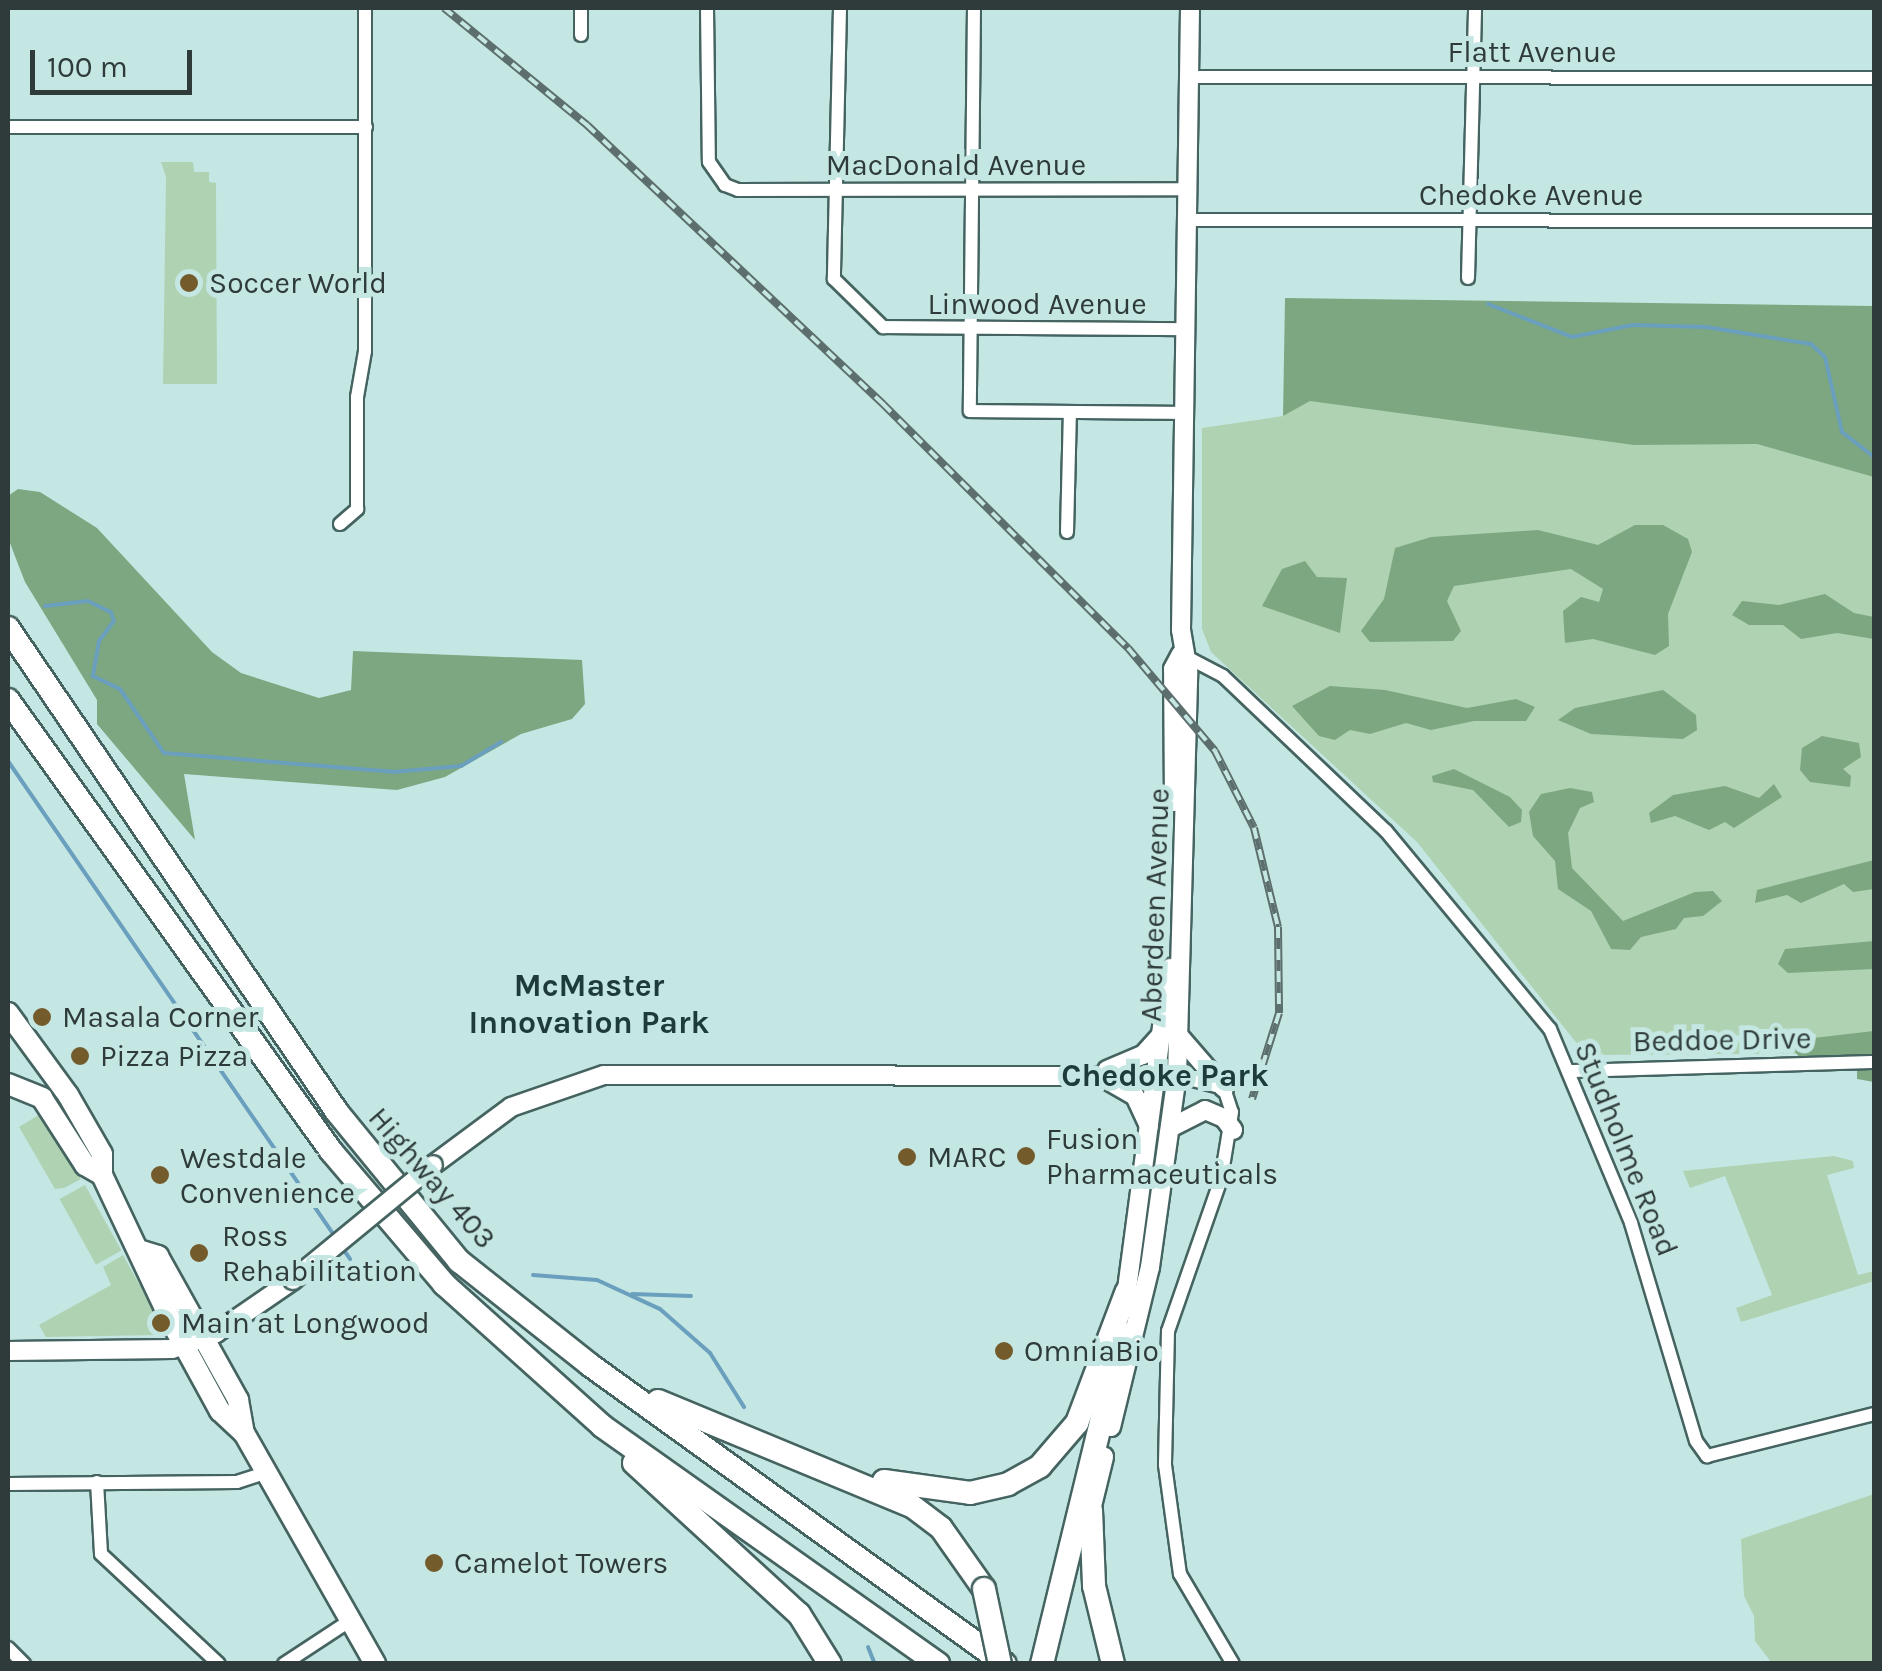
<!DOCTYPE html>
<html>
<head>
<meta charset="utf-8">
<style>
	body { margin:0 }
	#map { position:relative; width:1882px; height:1671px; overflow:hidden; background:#c5e7e4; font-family:Karla,sans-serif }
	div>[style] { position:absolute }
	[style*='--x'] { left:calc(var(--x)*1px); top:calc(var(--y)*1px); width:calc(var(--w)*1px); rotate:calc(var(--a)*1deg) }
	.green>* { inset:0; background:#afd2b2; transform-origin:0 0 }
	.forest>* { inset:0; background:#7da781 }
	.stream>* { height:4px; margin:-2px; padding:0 2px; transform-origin:2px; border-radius:2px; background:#6a9fbd }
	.roads { filter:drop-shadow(2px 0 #456461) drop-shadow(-2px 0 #456461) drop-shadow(0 2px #456461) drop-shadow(0 -2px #456461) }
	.street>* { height:12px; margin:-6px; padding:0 6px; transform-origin:6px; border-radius:6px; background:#fff }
	.secondary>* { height:18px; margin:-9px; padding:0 9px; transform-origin:9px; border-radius:9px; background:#fff }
	.primary>* { height:20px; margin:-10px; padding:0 10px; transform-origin:10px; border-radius:10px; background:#fff }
	.highway>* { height:22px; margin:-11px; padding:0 11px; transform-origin:11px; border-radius:11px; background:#fff }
	.rail>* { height:8px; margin-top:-4px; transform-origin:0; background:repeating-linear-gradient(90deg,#c5e7e4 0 11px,#5c6f6e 0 22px); box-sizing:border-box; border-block:2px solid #5c6f6e }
	.bridges { filter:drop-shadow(2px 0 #456461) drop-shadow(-2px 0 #456461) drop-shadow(0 2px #456461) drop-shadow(0 -2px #456461) }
	.secondary-bridge>* { height:18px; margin:-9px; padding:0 9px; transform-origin:9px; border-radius:9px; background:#fff }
	.highway-bridge>* { height:22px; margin:-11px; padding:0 11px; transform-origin:11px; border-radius:11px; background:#fff }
	.dots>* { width:28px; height:28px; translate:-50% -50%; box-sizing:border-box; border:5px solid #c5e7e4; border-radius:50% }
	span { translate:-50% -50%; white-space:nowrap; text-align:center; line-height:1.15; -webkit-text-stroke:10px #c5e7e4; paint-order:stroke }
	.street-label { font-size:30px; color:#2e3b3a }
	.poi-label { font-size:30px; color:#2e3b3a }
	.left { translate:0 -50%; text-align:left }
	.neighbourhood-label { font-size:32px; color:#1d3b39; font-weight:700 }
	.frame { position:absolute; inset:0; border:10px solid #2e3b3a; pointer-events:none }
	.scale { position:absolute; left:30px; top:50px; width:162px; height:45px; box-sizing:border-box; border:5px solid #2e3b3a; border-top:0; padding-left:12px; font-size:30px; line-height:35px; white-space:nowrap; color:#2e3b3a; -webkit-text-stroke:8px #c5e7e4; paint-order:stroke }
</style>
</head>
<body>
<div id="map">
	<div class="green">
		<i style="clip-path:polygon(161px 162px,193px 162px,194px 172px,209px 172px,209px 182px,216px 183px,217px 384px,163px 384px,166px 177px)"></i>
		<i style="clip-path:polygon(1305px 389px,1556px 408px,1874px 459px,1874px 1053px,1586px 1055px,1417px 842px,1211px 652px,1202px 629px,1202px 428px,1283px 416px)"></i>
		<i style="clip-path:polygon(42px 1113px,81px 1179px,64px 1188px,55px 1189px,19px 1127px)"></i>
		<i style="clip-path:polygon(1834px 1156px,1853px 1161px,1854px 1168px,1827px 1175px,1858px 1275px,1874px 1271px,1874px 1281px,1741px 1322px,1736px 1308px,1772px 1295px,1725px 1176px,1690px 1188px,1683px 1171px)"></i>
		<i style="left:85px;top:1185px;width:75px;height:29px;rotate:61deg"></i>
		<i style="clip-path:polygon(123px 1255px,160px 1322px,158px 1335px,46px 1337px,39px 1325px,111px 1285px,103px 1267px)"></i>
		<i style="clip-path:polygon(1874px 1494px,1874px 1663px,1771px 1662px,1755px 1641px,1754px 1616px,1744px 1596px,1741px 1539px)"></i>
	</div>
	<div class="forest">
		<i style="clip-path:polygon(1285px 298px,1874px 306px,1874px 477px,1757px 444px,1634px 445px,1310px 401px,1283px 416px)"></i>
		<i style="clip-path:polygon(18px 489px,40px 492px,97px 528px,212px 652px,241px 673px,319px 698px,351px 690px,353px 651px,582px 660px,585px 704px,572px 719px,521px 734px,445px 777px,397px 790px,184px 774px,195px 840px,97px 724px,97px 700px,25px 582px,8px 538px,8px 496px)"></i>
		<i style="clip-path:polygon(1635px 525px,1663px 525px,1688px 539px,1692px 552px,1668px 614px,1669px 646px,1655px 655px,1593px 639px,1565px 643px,1563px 611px,1581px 597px,1599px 602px,1603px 589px,1571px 569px,1454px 586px,1447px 601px,1461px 631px,1453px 641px,1370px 642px,1361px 631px,1384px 599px,1395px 548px,1431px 537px,1538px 530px,1598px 545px)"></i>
		<i style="clip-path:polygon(1305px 561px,1317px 577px,1347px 578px,1340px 633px,1262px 606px,1282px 569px)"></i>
		<i style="clip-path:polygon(1825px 594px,1854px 613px,1874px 617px,1874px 639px,1837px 633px,1801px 639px,1783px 625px,1749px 625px,1732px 615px,1742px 601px,1779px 605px)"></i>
		<i style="clip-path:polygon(1330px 686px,1385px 690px,1467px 708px,1516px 699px,1535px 707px,1526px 721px,1474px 721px,1431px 730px,1406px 723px,1370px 734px,1350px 730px,1335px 740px,1319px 736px,1292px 706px)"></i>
		<i style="clip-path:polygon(1663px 690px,1696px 715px,1697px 730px,1683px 739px,1591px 734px,1558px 720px,1575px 708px)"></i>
		<i style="clip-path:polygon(1822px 736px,1859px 743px,1861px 757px,1843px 769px,1851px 776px,1850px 787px,1810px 782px,1800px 770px,1802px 748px)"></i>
		<i style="clip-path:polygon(1454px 769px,1510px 797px,1522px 810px,1521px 822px,1509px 827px,1473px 790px,1433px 782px,1432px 776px)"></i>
		<i style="clip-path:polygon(1774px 784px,1782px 797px,1734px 828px,1725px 822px,1709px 830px,1675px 816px,1651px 823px,1649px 813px,1673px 795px,1725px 786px,1759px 798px)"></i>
		<i style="clip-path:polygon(1570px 788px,1592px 792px,1594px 802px,1580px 808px,1568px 833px,1572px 868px,1623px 921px,1695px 892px,1713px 891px,1722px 901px,1703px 916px,1684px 918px,1676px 929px,1641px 937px,1630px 950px,1611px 949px,1591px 911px,1558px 889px,1555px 861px,1533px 836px,1529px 812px,1541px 794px)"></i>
		<i style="clip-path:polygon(1874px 860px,1874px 889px,1853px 892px,1844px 884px,1801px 903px,1787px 895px,1755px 903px,1757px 890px)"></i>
		<i style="clip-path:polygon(1874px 941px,1874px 969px,1788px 973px,1778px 964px,1785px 949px)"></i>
		<i style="clip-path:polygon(1874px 1031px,1874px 1082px,1857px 1079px,1857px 1058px,1800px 1058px,1791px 1047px,1796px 1040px)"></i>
	</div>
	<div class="stream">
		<i style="--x:1488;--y:304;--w:90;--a:21.4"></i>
		<i style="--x:1572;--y:337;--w:62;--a:-11.1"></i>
		<i style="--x:1633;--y:325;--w:73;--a:1.6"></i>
		<i style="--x:1706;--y:327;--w:106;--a:9.2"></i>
		<i style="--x:1811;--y:344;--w:19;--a:43"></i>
		<i style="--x:1825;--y:357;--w:77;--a:77.2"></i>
		<i style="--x:1842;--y:432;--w:41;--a:38"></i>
		<i style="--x:45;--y:606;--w:43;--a:-6.6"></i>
		<i style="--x:88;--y:601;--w:25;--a:26"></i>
		<i style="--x:111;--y:612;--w:9;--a:72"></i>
		<i style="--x:114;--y:621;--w:25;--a:127"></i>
		<i style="--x:99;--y:641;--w:36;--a:100"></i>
		<i style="--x:93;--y:676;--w:30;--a:26"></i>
		<i style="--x:120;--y:689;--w:78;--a:55.5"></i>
		<i style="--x:164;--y:753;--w:230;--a:4.7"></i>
		<i style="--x:393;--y:772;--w:68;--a:-5"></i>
		<i style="--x:461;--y:766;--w:47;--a:-31"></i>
		<i style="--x:8;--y:761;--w:579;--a:55.49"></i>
		<i style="--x:341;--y:1246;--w:16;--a:55"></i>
		<i style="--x:533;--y:1275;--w:64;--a:4.5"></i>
		<i style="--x:597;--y:1280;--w:69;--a:24.7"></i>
		<i style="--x:660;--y:1309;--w:67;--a:41.3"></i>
		<i style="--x:710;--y:1353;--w:64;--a:57.8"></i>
		<i style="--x:632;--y:1294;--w:59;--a:1.9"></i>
		<i style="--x:868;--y:1647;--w:18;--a:68"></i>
	</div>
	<div class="roads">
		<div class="street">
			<i style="--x:581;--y:8;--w:27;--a:90"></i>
			<i style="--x:707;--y:8;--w:154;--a:89.3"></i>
			<i style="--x:709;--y:162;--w:28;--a:55"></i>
			<i style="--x:725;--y:185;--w:14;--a:21"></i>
			<i style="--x:738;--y:190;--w:450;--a:-0.1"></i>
			<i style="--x:840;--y:8;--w:271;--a:91.3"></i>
			<i style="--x:834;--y:279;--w:69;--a:44.4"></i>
			<i style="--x:883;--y:327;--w:304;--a:0.4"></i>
			<i style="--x:974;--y:8;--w:403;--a:90.6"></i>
			<i style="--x:970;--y:411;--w:216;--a:0.5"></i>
			<i style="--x:1190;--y:77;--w:684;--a:0.08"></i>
			<i style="--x:8;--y:127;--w:358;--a:0"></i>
			<i style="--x:1188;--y:220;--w:686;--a:0.08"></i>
			<i style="--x:1468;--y:278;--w:270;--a:-88.5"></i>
			<i style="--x:340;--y:524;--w:23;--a:-41"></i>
			<i style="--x:357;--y:509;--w:112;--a:-90"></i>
			<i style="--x:357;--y:397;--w:47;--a:-80.1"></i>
			<i style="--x:365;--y:351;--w:343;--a:-90"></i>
			<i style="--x:1067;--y:532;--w:119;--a:-88.6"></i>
			<i style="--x:1181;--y:654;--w:47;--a:27.6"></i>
			<i style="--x:1223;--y:676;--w:225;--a:43.6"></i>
			<i style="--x:1386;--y:831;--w:257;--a:50.4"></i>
			<i style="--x:1550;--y:1029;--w:210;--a:67.3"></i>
			<i style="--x:1631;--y:1223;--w:227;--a:73.4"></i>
			<i style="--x:1696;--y:1441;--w:19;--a:54"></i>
			<i style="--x:1707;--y:1456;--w:172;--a:-14.1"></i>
			<i style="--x:1571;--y:1071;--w:303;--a:-1.7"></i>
			<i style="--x:1177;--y:1076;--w:49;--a:14.3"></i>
			<i style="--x:1224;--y:1088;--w:25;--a:72"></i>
			<i style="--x:1232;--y:1112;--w:68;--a:99.3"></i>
			<i style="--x:1221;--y:1179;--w:161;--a:109.2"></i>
			<i style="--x:1168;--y:1331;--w:134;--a:91.3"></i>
			<i style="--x:1165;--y:1465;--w:110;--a:82.2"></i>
			<i style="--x:1180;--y:1574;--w:104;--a:59.5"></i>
			<i style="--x:97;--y:1482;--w:72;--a:86.8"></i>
			<i style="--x:101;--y:1554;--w:161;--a:43"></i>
			<i style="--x:8;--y:1484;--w:229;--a:-0.5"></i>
			<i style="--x:237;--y:1482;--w:32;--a:-18"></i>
			<i style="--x:8;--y:1648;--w:23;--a:45"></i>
			<i style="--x:284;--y:1664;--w:80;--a:-33.3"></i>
		</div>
		<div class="secondary">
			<i style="--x:1174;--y:802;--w:133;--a:-90.4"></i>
			<i style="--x:1173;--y:669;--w:17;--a:-62"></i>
			<i style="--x:1179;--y:1036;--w:69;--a:49.1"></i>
			<i style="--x:1107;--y:1070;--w:39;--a:-23"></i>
			<i style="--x:1143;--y:1055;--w:30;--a:-48"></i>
			<i style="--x:1100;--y:1076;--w:40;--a:29.7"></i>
			<i style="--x:1135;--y:1096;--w:33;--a:65"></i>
			<i style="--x:1172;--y:1127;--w:37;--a:-27"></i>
			<i style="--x:1205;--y:1110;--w:21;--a:23"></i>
			<i style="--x:1224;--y:1118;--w:15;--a:53"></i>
			<i style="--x:433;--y:1165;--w:97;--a:-36.6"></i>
			<i style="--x:511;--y:1107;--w:98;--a:-19"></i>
			<i style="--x:604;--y:1075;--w:573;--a:0.1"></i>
			<i style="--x:1125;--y:1304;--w:339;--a:-82.4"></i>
			<i style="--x:8;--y:1351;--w:164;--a:-0.7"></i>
			<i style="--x:172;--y:1349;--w:47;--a:-20"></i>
			<i style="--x:216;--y:1333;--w:93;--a:-34.5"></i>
			<i style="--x:1107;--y:1397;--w:69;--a:-79.2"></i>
			<i style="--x:1111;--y:1427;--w:165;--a:-76.3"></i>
			<i style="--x:1150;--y:1267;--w:193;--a:-82"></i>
			<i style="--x:1177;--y:1076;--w:405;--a:-88.4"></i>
			<i style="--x:1188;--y:671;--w:42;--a:-99.7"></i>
			<i style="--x:1181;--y:630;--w:622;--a:-89.17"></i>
			<i style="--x:1091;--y:1510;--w:55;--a:-76.2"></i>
		</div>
		<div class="primary">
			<i style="--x:8;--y:1013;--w:102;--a:53.8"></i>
			<i style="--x:68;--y:1095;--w:68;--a:60"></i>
			<i style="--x:102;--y:1154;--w:21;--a:90"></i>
			<i style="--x:102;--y:1175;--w:168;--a:64.7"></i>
			<i style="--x:174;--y:1327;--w:96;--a:61.3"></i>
			<i style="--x:220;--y:1411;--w:33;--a:43"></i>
			<i style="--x:244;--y:1433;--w:266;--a:60.4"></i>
			<i style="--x:8;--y:1084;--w:37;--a:22"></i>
			<i style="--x:42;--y:1098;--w:80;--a:57.3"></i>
			<i style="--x:85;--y:1165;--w:20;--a:30"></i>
			<i style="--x:142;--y:1251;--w:17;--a:17"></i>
			<i style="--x:158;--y:1256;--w:165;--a:60.9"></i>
			<i style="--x:238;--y:1400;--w:34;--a:80"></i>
		</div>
		<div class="highway">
			<i style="--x:8;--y:628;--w:585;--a:55.79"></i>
			<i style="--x:337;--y:1112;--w:193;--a:50.7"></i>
			<i style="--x:459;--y:1261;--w:167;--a:38.4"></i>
			<i style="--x:590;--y:1365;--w:511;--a:35.77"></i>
			<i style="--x:8;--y:700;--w:555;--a:54.39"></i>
			<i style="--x:331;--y:1151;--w:175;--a:49.6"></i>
			<i style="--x:444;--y:1284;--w:212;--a:41.9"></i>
			<i style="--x:602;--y:1426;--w:412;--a:35.3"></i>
			<i style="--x:658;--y:1401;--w:275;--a:22.5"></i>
			<i style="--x:912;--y:1506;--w:36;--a:37"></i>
			<i style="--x:941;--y:1528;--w:75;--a:54.8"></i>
			<i style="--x:634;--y:1463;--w:224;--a:42.5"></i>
			<i style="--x:799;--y:1614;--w:59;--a:58.2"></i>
			<i style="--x:884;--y:1481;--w:87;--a:7.9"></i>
			<i style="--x:970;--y:1493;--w:39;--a:-13"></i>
			<i style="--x:1008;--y:1484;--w:37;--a:-29"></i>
			<i style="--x:1040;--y:1466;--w:57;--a:-49.3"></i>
			<i style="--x:1077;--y:1423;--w:141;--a:-69.3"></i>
			<i style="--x:1091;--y:1510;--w:76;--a:87.7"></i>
			<i style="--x:1094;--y:1586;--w:80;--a:76.3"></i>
			<i style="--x:1042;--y:1664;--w:270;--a:-76.3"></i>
		</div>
	</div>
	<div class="rail">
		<i style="--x:444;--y:8;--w:185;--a:39.3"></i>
		<i style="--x:587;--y:125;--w:407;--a:43.3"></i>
		<i style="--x:883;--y:404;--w:346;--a:44.9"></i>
		<i style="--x:1128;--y:648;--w:135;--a:49.8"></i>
		<i style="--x:1215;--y:751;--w:86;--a:63.1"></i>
		<i style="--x:1254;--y:828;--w:102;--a:76.4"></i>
		<i style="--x:1278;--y:927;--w:86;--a:89.3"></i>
		<i style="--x:1279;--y:1013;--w:90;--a:107.4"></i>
	</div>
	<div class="bridges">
		<div class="secondary-bridge">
			<i style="--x:293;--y:1280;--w:181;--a:-39.4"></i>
		</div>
		<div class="highway-bridge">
			<i style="--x:984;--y:1589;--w:77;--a:78"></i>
		</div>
	</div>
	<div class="dots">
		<i style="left:189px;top:283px;background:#745b2c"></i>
		<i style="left:42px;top:1017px;background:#745b2c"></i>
		<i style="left:80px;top:1056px;background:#745b2c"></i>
		<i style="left:1026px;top:1156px;background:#745b2c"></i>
		<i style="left:907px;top:1157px;background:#745b2c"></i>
		<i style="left:160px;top:1175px;background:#745b2c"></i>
		<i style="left:199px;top:1253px;background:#745b2c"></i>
		<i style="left:161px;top:1323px;background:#745b2c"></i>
		<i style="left:1004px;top:1351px;background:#745b2c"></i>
		<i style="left:434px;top:1563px;background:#745b2c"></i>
	</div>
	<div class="street-label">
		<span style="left:1532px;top:52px">Flatt Avenue</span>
		<span style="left:956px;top:165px">MacDonald Avenue</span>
		<span style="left:1531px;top:195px">Chedoke Avenue</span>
		<span style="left:1037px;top:304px">Linwood Avenue</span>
		<span style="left:1155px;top:905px;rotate:-88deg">Aberdeen Avenue</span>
		<span style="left:1722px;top:1040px;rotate:-1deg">Beddoe Drive</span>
		<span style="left:1626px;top:1149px;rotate:68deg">Studholme Road</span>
		<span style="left:432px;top:1178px;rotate:49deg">Highway 403</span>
	</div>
	<div class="poi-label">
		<span class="left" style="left:209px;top:283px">Soccer World</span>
		<span class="left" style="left:62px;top:1017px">Masala Corner</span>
		<span class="left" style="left:100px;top:1056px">Pizza Pizza</span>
		<span class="left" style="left:1046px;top:1156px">Fusion<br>Pharmaceuticals</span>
		<span class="left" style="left:927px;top:1157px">MARC</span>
		<span class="left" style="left:180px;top:1175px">Westdale<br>Convenience</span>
		<span class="left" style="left:222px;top:1253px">Ross<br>Rehabilitation</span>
		<span class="left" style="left:181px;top:1323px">Main at Longwood</span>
		<span class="left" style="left:1024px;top:1351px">OmniaBio</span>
		<span class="left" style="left:454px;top:1563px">Camelot Towers</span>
	</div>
	<div class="neighbourhood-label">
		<span style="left:589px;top:1005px">McMaster<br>Innovation Park</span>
		<span style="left:1165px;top:1076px">Chedoke Park</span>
	</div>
	<div class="frame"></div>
	<div class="scale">100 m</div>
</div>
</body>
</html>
